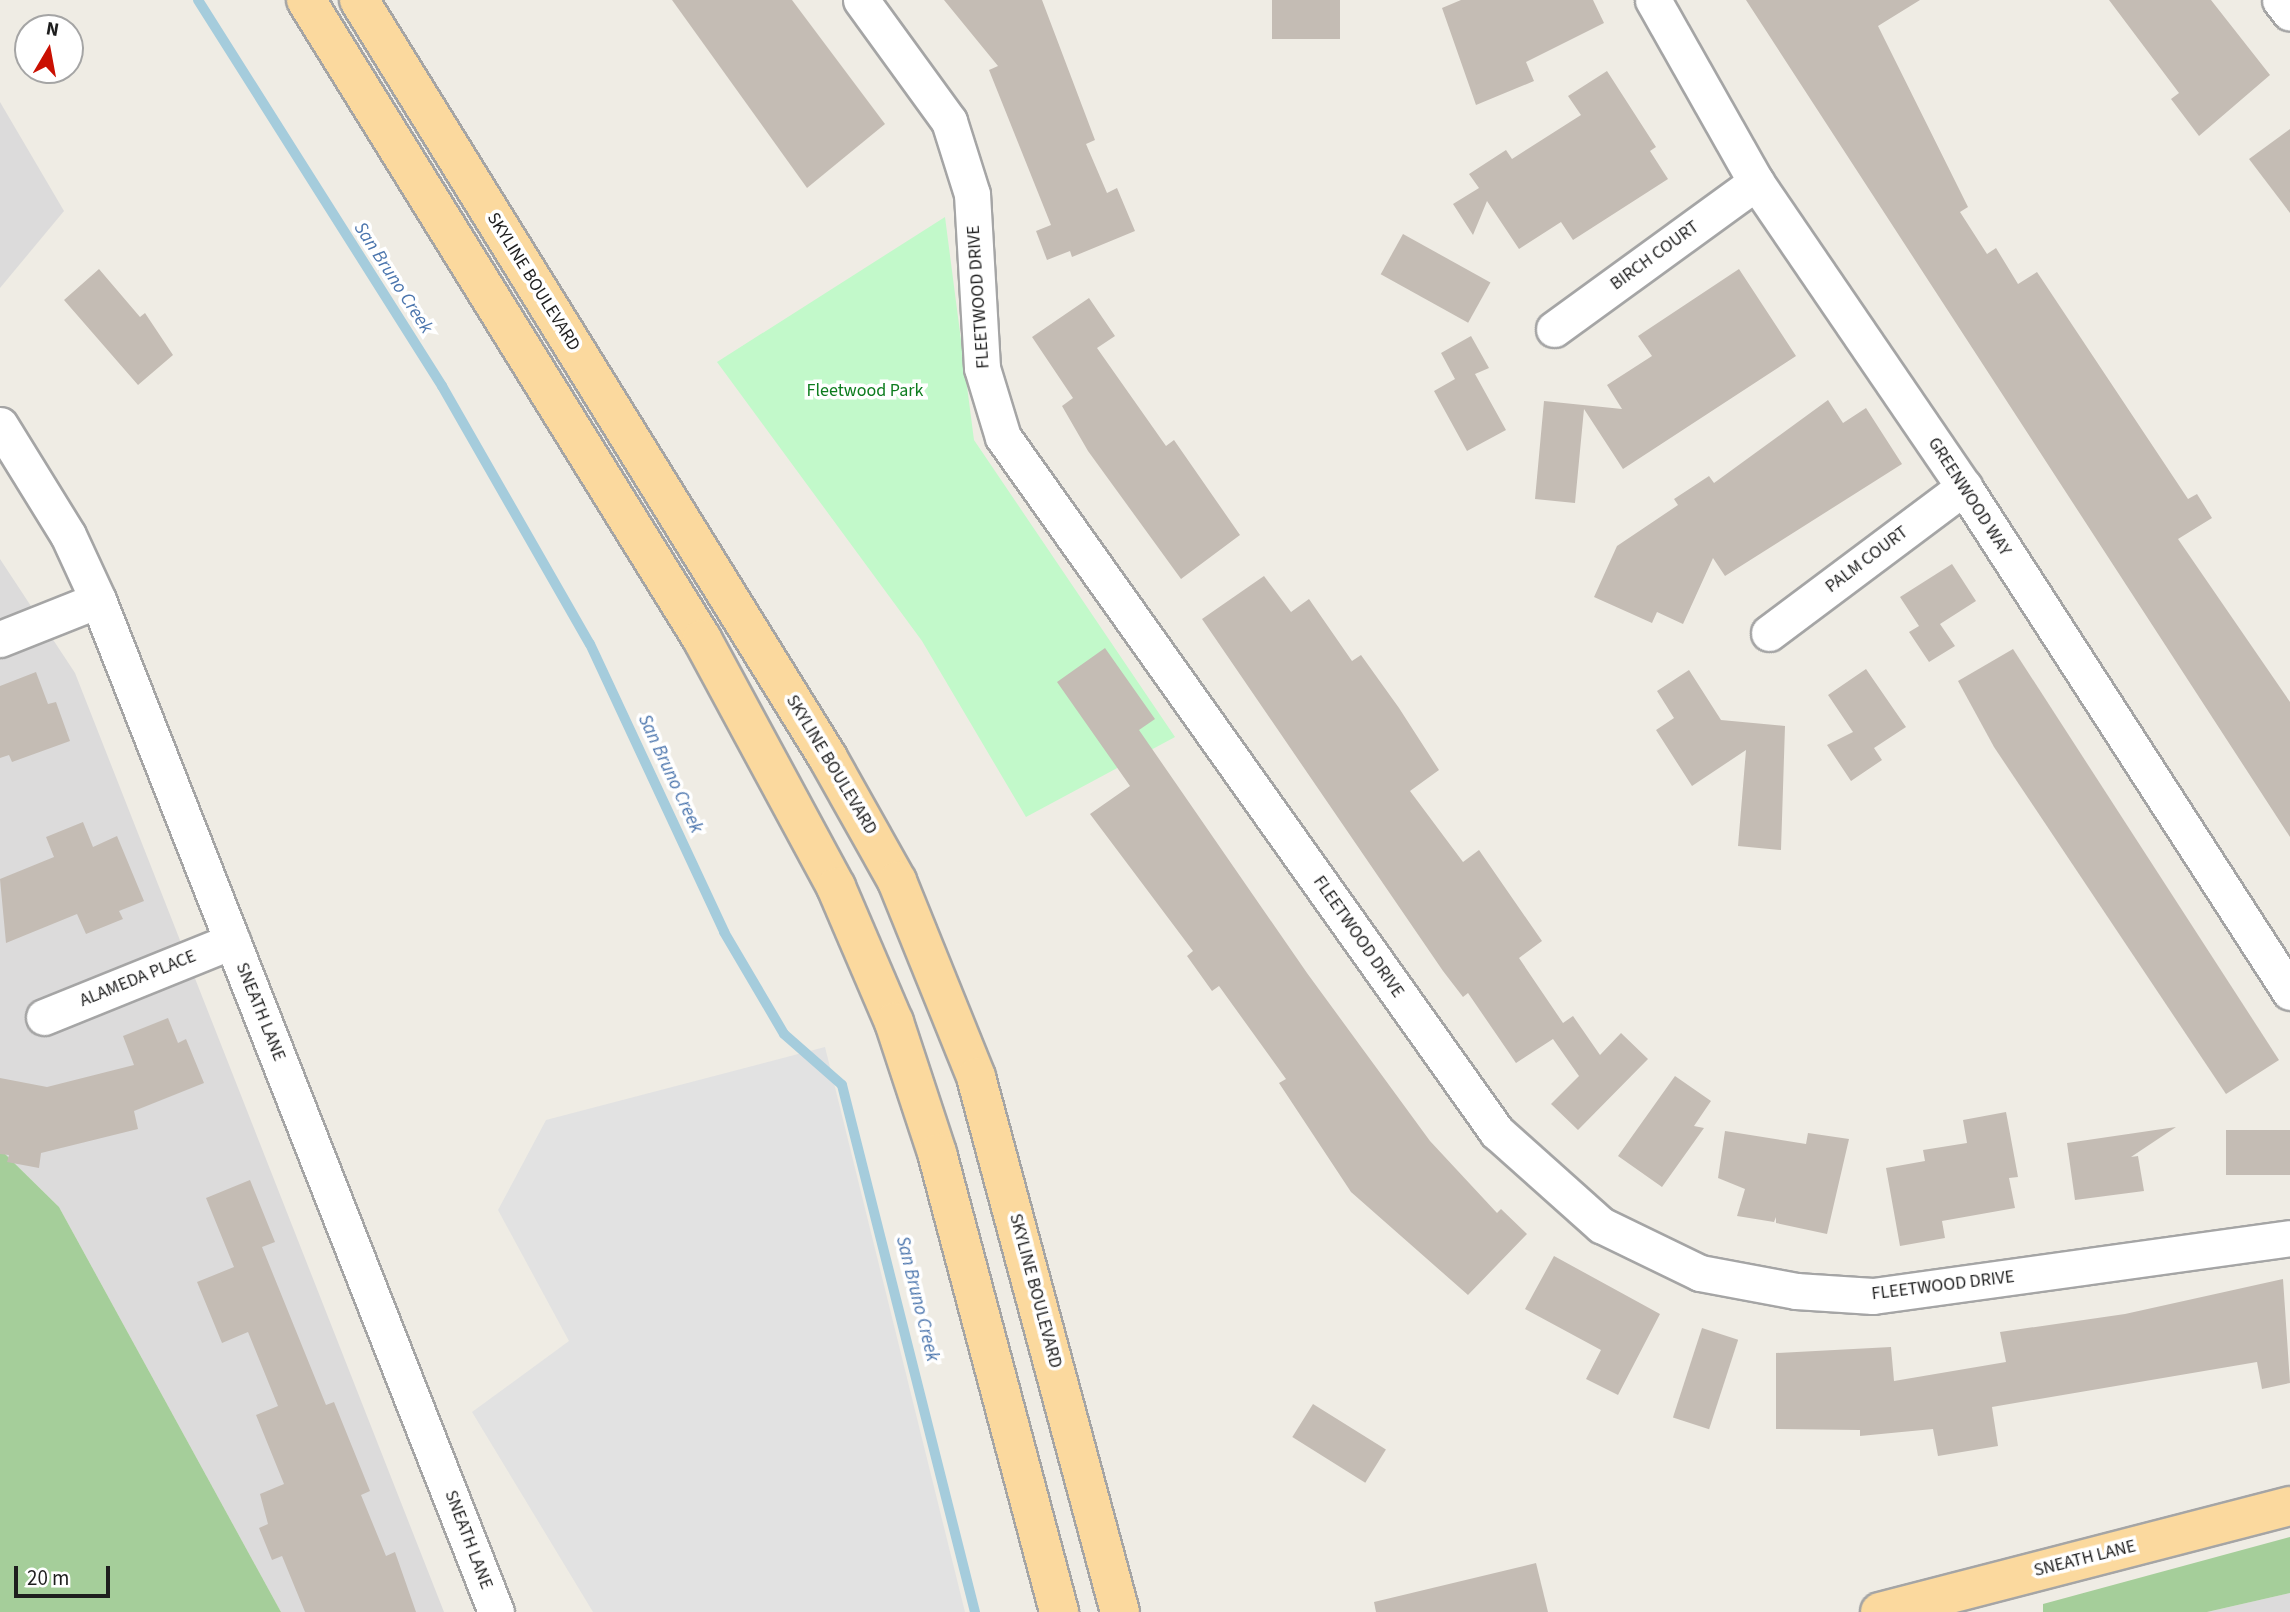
<!DOCTYPE html>
<html>
<head>
<meta charset="utf-8">
<style>
	body { margin:0 }
	#map { position:relative; width:2290px; height:1612px; overflow:hidden; background:#efece4; font-family:"Source Sans 3",sans-serif }
	div>[style] { position:absolute }
	[style*='--x'] { left:calc(var(--x)*1px); top:calc(var(--y)*1px); width:calc(var(--w)*1px); rotate:calc(var(--a)*1deg) }
	.residential>* { inset:0; background:#dcdbdb }
	.forest>* { inset:0; background:#a5ce9a }
	.park>* { inset:0; background:#c2f9ca }
	.parking>* { inset:0; background:#e2e2e2 }
	.stream>* { height:10px; margin:-5px; padding:0 5px; transform-origin:5px; border-radius:5px; background:#a5ccdc }
	.building>* { inset:0; background:#c4bcb4; transform-origin:0 0 }
	.roads { filter:drop-shadow(2px 0 #a5a5a5) drop-shadow(-2px 0 #a5a5a5) drop-shadow(0 2px #a5a5a5) drop-shadow(0 -2px #a5a5a5) }
	.minor>* { height:35px; margin:-17.5px; padding:0 17.5px; transform-origin:17.5px; border-radius:17.5px; background:#fff }
	.primary>* { height:38px; margin:-19px; padding:0 19px; transform-origin:19px; border-radius:19px; background:#fbd99e }
	span { translate:-50% -50%; white-space:nowrap; text-align:center; line-height:1.15; -webkit-text-stroke:7px #fff; paint-order:stroke }
	.street-label { font-size:18px; color:#1e1e1e }
	.park-label { font-size:18px; color:#0d7c1e }
	.water-label { font-size:19px; color:#4b75ad; font-style:italic }
	.north { position:absolute; left:14px; top:14px; width:70px; height:70px; box-sizing:border-box; background:#fff; border:2px solid #a5a5a5; border-radius:50%; rotate:10deg; font-size:19px; font-weight:700; line-height:28px; text-align:center; color:#1e1e1e }
	.north::after { content:''; display:block; margin:auto; width:24px; height:32px; background:#ca1002; clip-path:polygon(50% 0,100% 100%,50% 72%,0 100%) }
	.scale { position:absolute; left:14px; top:1566px; width:96px; height:32px; box-sizing:border-box; border:4px solid #1e1e1e; border-top:0; padding-left:9px; font-size:21px; line-height:24px; white-space:nowrap; color:#1e1e1e; -webkit-text-stroke:5px #fff; paint-order:stroke }
</style>
</head>
<body>
<div id="map">
	<div class="residential">
		<i style="clip-path:polygon(0 102px,64px 211px,0 288px)"></i>
		<i style="clip-path:polygon(0 559px,75px 673px,444px 1612px,281px 1612px,59px 1207px,0 1149px)"></i>
		<i style="clip-path:polygon(2290px 1593px,2290px 1612px,2207px 1612px)"></i>
	</div>
	<div class="forest">
		<i style="clip-path:polygon(0 1149px,59px 1207px,281px 1612px,0 1612px)"></i>
		<i style="clip-path:polygon(2290px 1537px,2290px 1593px,2207px 1612px,2043px 1612px,2043px 1604px)"></i>
	</div>
	<div class="park">
		<i style="clip-path:polygon(945px 217px,974px 440px,1175px 737px,1026px 817px,922px 641px,717px 362px)"></i>
	</div>
	<div class="parking">
		<i style="clip-path:polygon(825px 1047px,965px 1612px,593px 1612px,472px 1412px,569px 1341px,498px 1210px,546px 1120px)"></i>
	</div>
	<div class="stream">
		<i style="--x:198;--y:0;--w:457;--a:57.7"></i>
		<i style="--x:442;--y:386;--w:297;--a:60.2"></i>
		<i style="--x:590;--y:644;--w:318;--a:65"></i>
		<i style="--x:724;--y:932;--w:118;--a:59.5"></i>
		<i style="--x:784;--y:1034;--w:77;--a:41.3"></i>
		<i style="--x:842;--y:1085;--w:544;--a:75.84"></i>
	</div>
	<div class="building">
		<i style="clip-path:polygon(672px 0,792px 0,885px 124px,807px 188px)"></i>
		<i style="clip-path:polygon(944px 0,1042px 0,1095px 140px,1086px 144px,1107px 193px,1117px 188px,1135px 231px,1072px 257px,1070px 251px,1047px 260px,1036px 231px,1051px 225px,989px 70px,998px 66px)"></i>
		<i style="left:1272px;top:0;width:68px;height:39px"></i>
		<i style="clip-path:polygon(1461px 0,1593px 0,1604px 23px,1526px 62px,1534px 81px,1476px 105px,1442px 8px)"></i>
		<i style="clip-path:polygon(1746px 0,1920px 0,1878px 26px,1968px 207px,1960px 212px,1987px 254px,1996px 248px,2018px 284px,2037px 272px,2188px 499px,2197px 494px,2212px 518px,2178px 539px,2290px 702px,2290px 837px)"></i>
		<i style="clip-path:polygon(2109px 0,2211px 0,2270px 75px,2199px 136px,2171px 99px,2179px 93px)"></i>
		<i style="clip-path:polygon(1607px 71px,1656px 147px,1650px 151px,1668px 179px,1573px 240px,1561px 222px,1519px 249px,1487px 201px,1473px 235px,1453px 204px,1479px 188px,1469px 174px,1506px 150px,1512px 159px,1581px 115px,1568px 96px)"></i>
		<i style="clip-path:polygon(2290px 129px,2290px 213px,2249px 159px)"></i>
		<i style="left:1403px;top:234px;width:100px;height:46px;rotate:29deg"></i>
		<i style="clip-path:polygon(99px 269px,140px 317px,145px 313px,173px 355px,138px 385px,64px 300px)"></i>
		<i style="clip-path:polygon(1739px 269px,1796px 356px,1623px 469px,1584px 409px,1575px 503px,1535px 499px,1544px 401px,1622px 409px,1607px 385px,1652px 356px,1638px 336px)"></i>
		<i style="clip-path:polygon(1089px 298px,1115px 336px,1097px 348px,1166px 446px,1174px 440px,1240px 535px,1181px 579px,1088px 451px,1062px 406px,1073px 398px,1032px 337px)"></i>
		<i style="clip-path:polygon(1471px 336px,1489px 368px,1475px 374px,1506px 430px,1467px 451px,1434px 391px,1455px 379px,1441px 353px)"></i>
		<i style="clip-path:polygon(1828px 400px,1843px 423px,1866px 408px,1902px 464px,1725px 576px,1713px 558px,1683px 624px,1657px 612px,1652px 623px,1594px 597px,1617px 546px,1678px 505px,1674px 499px,1709px 476px,1714px 483px)"></i>
		<i style="clip-path:polygon(1952px 564px,1976px 601px,1940px 624px,1955px 646px,1929px 662px,1909px 632px,1919px 626px,1900px 597px)"></i>
		<i style="clip-path:polygon(1264px 576px,1291px 612px,1309px 599px,1352px 661px,1361px 655px,1399px 708px,1439px 770px,1410px 791px,1463px 862px,1479px 850px,1542px 941px,1519px 958px,1563px 1023px,1573px 1016px,1600px 1055px,1621px 1033px,1648px 1059px,1578px 1130px,1551px 1104px,1579px 1076px,1553px 1039px,1516px 1063px,1468px 993px,1463px 997px,1443px 971px,1202px 619px)"></i>
		<i style="clip-path:polygon(1105px 648px,1155px 719px,1139px 730px,1307px 973px,1430px 1141px,1497px 1213px,1501px 1209px,1527px 1234px,1468px 1295px,1351px 1192px,1279px 1083px,1286px 1079px,1219px 986px,1212px 991px,1187px 956px,1193px 951px,1090px 814px,1130px 786px,1057px 682px)"></i>
		<i style="clip-path:polygon(2013px 649px,2279px 1060px,2226px 1094px,1994px 747px,1958px 681px)"></i>
		<i style="clip-path:polygon(1866px 669px,1906px 727px,1874px 748px,1882px 760px,1851px 781px,1827px 745px,1853px 732px,1828px 695px)"></i>
		<i style="clip-path:polygon(1689px 670px,1721px 720px,1785px 726px,1781px 850px,1738px 846px,1746px 750px,1692px 786px,1656px 730px,1674px 718px,1657px 691px)"></i>
		<i style="clip-path:polygon(36px 672px,48px 704px,56px 702px,70px 741px,12px 762px,9px 755px,0 758px,0 686px)"></i>
		<i style="clip-path:polygon(83px 822px,93px 847px,117px 836px,144px 901px,119px 911px,123px 919px,86px 934px,77px 914px,6px 943px,0 879px,54px 857px,46px 837px)"></i>
		<i style="clip-path:polygon(168px 1018px,178px 1043px,186px 1039px,204px 1083px,134px 1111px,138px 1129px,41px 1153px,39px 1168px,7px 1162px,9px 1155px,0 1154px,0 1078px,47px 1087px,134px 1065px,123px 1036px)"></i>
		<i style="clip-path:polygon(1675px 1076px,1711px 1101px,1694px 1126px,1704px 1128px,1662px 1187px,1618px 1156px)"></i>
		<i style="clip-path:polygon(2006px 1112px,2018px 1177px,2009px 1178px,2015px 1208px,1942px 1221px,1945px 1238px,1900px 1246px,1886px 1168px,1925px 1161px,1923px 1150px,1967px 1143px,1963px 1120px)"></i>
		<i style="clip-path:polygon(2176px 1127px,2131px 1157px,2138px 1156px,2144px 1191px,2075px 1200px,2067px 1143px)"></i>
		<i style="left:2290px;top:1130px;width:45px;height:64px;rotate:90deg"></i>
		<i style="clip-path:polygon(1725px 1131px,1806px 1144px,1808px 1133px,1849px 1139px,1827px 1234px,1776px 1223px,1776px 1217px,1774px 1222px,1737px 1216px,1745px 1189px,1718px 1178px)"></i>
		<i style="clip-path:polygon(250px 1180px,275px 1242px,262px 1247px,326px 1405px,334px 1402px,370px 1491px,361px 1495px,386px 1556px,395px 1552px,416px 1612px,305px 1612px,282px 1556px,272px 1560px,259px 1528px,268px 1524px,260px 1494px,284px 1484px,256px 1415px,278px 1406px,248px 1332px,222px 1343px,197px 1282px,234px 1267px,206px 1198px)"></i>
		<i style="clip-path:polygon(1554px 1256px,1660px 1314px,1618px 1395px,1586px 1379px,1601px 1350px,1525px 1309px)"></i>
		<i style="clip-path:polygon(2283px 1279px,2290px 1383px,2262px 1389px,2257px 1362px,1992px 1407px,1998px 1446px,1938px 1456px,1933px 1429px,1860px 1436px,1860px 1430px,1776px 1429px,1776px 1353px,1891px 1347px,1894px 1381px,2006px 1362px,2000px 1332px,2125px 1314px)"></i>
		<i style="left:1702px;top:1328px;width:38px;height:94px;rotate:18deg"></i>
		<i style="left:1313px;top:1404px;width:86px;height:39px;rotate:32deg"></i>
		<i style="clip-path:polygon(1536px 1563px,1548px 1612px,1376px 1612px,1374px 1602px)"></i>
	</div>
	<div class="roads">
		<div class="minor">
			<i style="--x:861;--y:0;--w:150;--a:54"></i>
			<i style="--x:949;--y:121;--w:77;--a:72.5"></i>
			<i style="--x:972;--y:194;--w:174;--a:86.7"></i>
			<i style="--x:982;--y:368;--w:72;--a:73.1"></i>
			<i style="--x:1003;--y:437;--w:853;--a:54.6"></i>
			<i style="--x:1497;--y:1132;--w:140;--a:41.8"></i>
			<i style="--x:1601;--y:1225;--w:110;--a:25.9"></i>
			<i style="--x:1700;--y:1273;--w:98;--a:10.6"></i>
			<i style="--x:1796;--y:1291;--w:77;--a:3.7"></i>
			<i style="--x:1873;--y:1296;--w:421;--a:-7.9"></i>
			<i style="--x:1653;--y:0;--w:209;--a:60.5"></i>
			<i style="--x:1756;--y:182;--w:369;--a:55.7"></i>
			<i style="--x:1964;--y:487;--w:601;--a:57.16"></i>
			<i style="--x:2280;--y:0;--w:16;--a:52"></i>
			<i style="--x:1554;--y:329;--w:250;--a:-36"></i>
			<i style="--x:0;--y:425;--w:129;--a:58.3"></i>
			<i style="--x:68;--y:535;--w:72;--a:65.2"></i>
			<i style="--x:98;--y:600;--w:1087;--a:68.53"></i>
			<i style="--x:1769;--y:633;--w:244;--a:-36.8"></i>
			<i style="--x:0;--y:639;--w:105;--a:-21.7"></i>
			<i style="--x:44;--y:1017;--w:203;--a:-22"></i>
		</div>
		<div class="primary">
			<i style="--x:306;--y:0;--w:752;--a:58.21"></i>
			<i style="--x:702;--y:639;--w:282;--a:61.6"></i>
			<i style="--x:836;--y:887;--w:147;--a:66.8"></i>
			<i style="--x:894;--y:1022;--w:138;--a:71.8"></i>
			<i style="--x:937;--y:1153;--w:475;--a:75.1"></i>
			<i style="--x:359;--y:0;--w:891;--a:58.25"></i>
			<i style="--x:828;--y:758;--w:141;--a:60.7"></i>
			<i style="--x:897;--y:881;--w:211;--a:68"></i>
			<i style="--x:976;--y:1077;--w:554;--a:74.94"></i>
			<i style="--x:1880;--y:1612;--w:423;--a:-14.5"></i>
		</div>
	</div>
	<div class="street-label">
		<span style="left:1655px;top:256px;rotate:-36deg">BIRCH COURT</span>
		<span style="left:533px;top:282px;rotate:58deg">SKYLINE BOULEVARD</span>
		<span style="left:979px;top:297px;rotate:-94deg">FLEETWOOD DRIVE</span>
		<span style="left:1969px;top:497px;rotate:57deg">GREENWOOD WAY</span>
		<span style="left:1867px;top:560px;rotate:-37deg">PALM COURT</span>
		<span style="left:831px;top:765px;rotate:59deg">SKYLINE BOULEVARD</span>
		<span style="left:1358px;top:937px;rotate:55deg">FLEETWOOD DRIVE</span>
		<span style="left:138px;top:979px;rotate:-22deg">ALAMEDA PLACE</span>
		<span style="left:260px;top:1012px;rotate:68deg">SNEATH LANE</span>
		<span style="left:1943px;top:1286px;rotate:-7deg">FLEETWOOD DRIVE</span>
		<span style="left:1035px;top:1291px;rotate:75deg">SKYLINE BOULEVARD</span>
		<span style="left:468px;top:1540px;rotate:69deg">SNEATH LANE</span>
		<span style="left:2085px;top:1559px;rotate:-14deg">SNEATH LANE</span>
	</div>
	<div class="park-label">
		<span style="left:865px;top:391px">Fleetwood Park</span>
	</div>
	<div class="water-label">
		<span style="left:393px;top:278px;rotate:57deg">San Bruno Creek</span>
		<span style="left:670px;top:774px;rotate:65deg">San Bruno Creek</span>
		<span style="left:917px;top:1299px;rotate:76deg">San Bruno Creek</span>
	</div>
	<div class="north">N</div>
	<div class="scale">20 m</div>
</div>
</body>
</html>
